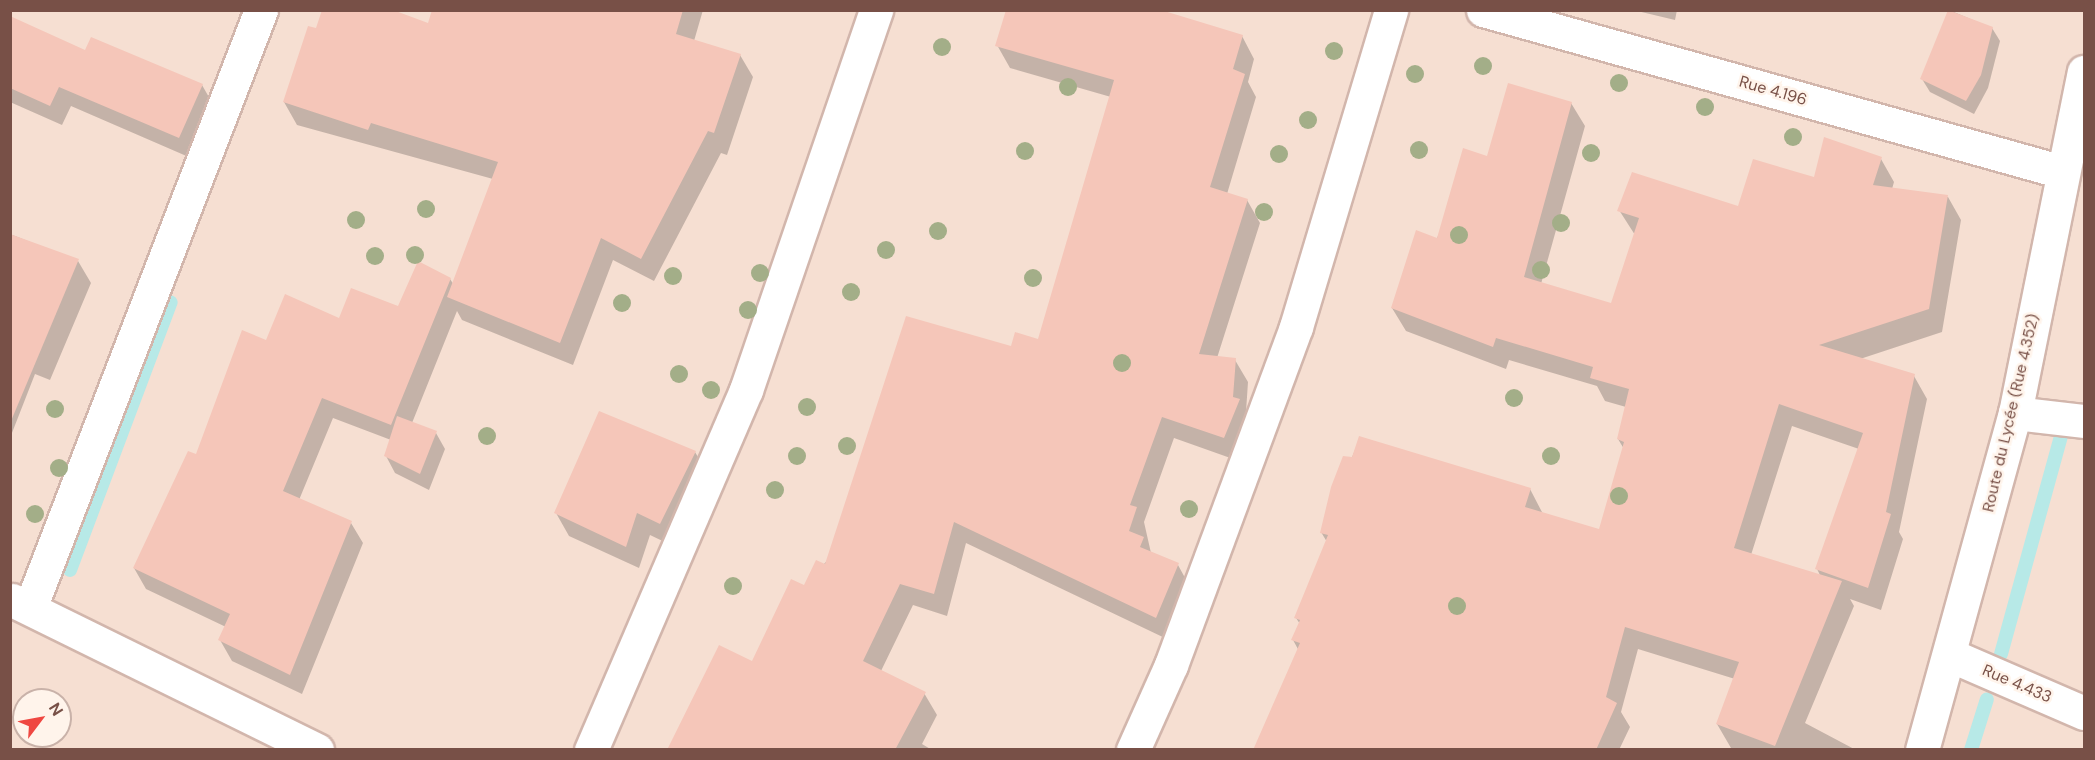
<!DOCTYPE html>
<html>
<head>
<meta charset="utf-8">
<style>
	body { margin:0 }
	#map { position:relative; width:2095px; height:760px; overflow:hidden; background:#feefe4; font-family:"DM Sans",sans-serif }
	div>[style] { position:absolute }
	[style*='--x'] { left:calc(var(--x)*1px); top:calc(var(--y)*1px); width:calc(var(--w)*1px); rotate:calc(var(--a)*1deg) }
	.residential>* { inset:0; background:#f6dfd2 }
	.shadow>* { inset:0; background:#0003 }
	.stream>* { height:14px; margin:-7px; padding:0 7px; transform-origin:7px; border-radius:7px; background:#b7e9e7 }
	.building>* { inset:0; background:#f5c6b9 }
	.roads { filter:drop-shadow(2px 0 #d2b6ac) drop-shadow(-2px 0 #d2b6ac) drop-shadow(0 2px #d2b6ac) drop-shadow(0 -2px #d2b6ac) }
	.minor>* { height:33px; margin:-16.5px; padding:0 16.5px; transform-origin:16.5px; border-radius:16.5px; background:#fff }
	.secondary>* { height:33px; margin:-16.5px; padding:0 16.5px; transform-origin:16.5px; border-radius:16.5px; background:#fff }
	.trees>* { width:18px; height:18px; margin:-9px; border-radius:50%; background:#a3ae88 }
	span { translate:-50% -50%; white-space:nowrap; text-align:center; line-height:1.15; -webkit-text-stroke:5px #fff4eb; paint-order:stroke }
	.street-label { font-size:16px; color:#785047 }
	.frame { position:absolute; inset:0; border:12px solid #785047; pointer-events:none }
	.north { position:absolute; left:12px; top:688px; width:60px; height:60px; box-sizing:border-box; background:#fff4eb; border:2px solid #c9b2a9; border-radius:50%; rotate:58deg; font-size:16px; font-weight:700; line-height:24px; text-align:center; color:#785047 }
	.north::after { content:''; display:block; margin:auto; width:21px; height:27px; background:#ef4741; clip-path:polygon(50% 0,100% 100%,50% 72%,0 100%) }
</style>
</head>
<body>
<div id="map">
	<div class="residential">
		<i style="clip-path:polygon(evenodd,10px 11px,2084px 11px,2084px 749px,11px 749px,10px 11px,24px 700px,60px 700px,60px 736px,24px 736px,24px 700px)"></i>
	</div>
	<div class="shadow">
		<i style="clip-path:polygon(434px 10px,703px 10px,694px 41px,740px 55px,753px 77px,727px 155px,721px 153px,654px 281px,613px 260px,573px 365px,462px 320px,457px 311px,412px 423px,436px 433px,445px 449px,429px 490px,395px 473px,386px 456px,391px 440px,333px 418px,299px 500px,351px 523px,363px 543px,302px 694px,232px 661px,220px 640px,226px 627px,146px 589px,134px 568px,266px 342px,398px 308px,450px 279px,454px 285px,493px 179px,297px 125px,284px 102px,316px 30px,429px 25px)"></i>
		<i style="clip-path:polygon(1633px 10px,1677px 10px,1675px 20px)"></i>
		<i style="clip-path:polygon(1949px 10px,1992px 28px,2000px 41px,1988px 88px,1974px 114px,1930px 92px,1922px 79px)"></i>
		<i style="clip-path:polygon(10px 17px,86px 52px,202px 85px,214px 106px,191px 158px,71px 106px,62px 125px,10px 102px)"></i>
		<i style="clip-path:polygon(1242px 36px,1254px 59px,1248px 82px,1256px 97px,1227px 194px,1247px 200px,1260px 223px,1217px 358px,1235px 360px,1248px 382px,1246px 412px,1251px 422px,1236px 460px,1174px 438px,1144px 522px,1151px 553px,1178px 565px,1190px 587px,1169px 640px,966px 543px,947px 616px,913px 605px,881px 671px,924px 693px,937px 715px,922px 744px,932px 750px,669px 750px,753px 663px,804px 587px,1012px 348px,1039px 341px,1111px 97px,1010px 68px,997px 45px)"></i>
		<i style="clip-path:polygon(evenodd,1571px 103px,1585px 126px,1541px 284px,1612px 305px,1635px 235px,1619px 210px,1739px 208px,1881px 159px,1894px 182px,1892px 189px,1948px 197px,1961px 220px,1942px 332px,1860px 359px,1914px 376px,1927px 399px,1899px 532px,1903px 539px,1881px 610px,1850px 599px,1854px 606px,1805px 723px,1856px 750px,1731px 748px,1717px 724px,1735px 679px,1638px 649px,1621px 712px,1630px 727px,1619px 750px,1257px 750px,1299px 651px,1293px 640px,1300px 624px,1296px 618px,1327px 542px,1321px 532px,1360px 438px,1530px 489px,1543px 514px,1600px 531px,1624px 449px,1618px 439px,1626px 407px,1605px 401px,1597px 386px,1509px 360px,1506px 369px,1406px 331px,1392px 308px,1488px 158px,1571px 103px,1792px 426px,1859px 449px,1817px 569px,1821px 577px,1751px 555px,1792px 426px)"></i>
		<i style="clip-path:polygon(10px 234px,78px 261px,91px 283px,50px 380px,35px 374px,10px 438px)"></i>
		<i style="clip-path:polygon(695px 452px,708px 474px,673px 546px,650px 535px,639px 568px,569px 536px,556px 513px)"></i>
	</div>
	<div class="stream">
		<i style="--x:70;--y:570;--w:286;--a:-69.4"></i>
		<i style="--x:2001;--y:654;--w:230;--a:-74.6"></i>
		<i style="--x:1971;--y:750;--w:53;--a:-72.6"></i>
	</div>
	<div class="building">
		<i style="clip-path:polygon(322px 10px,393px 10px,428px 23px,432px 10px,683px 10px,676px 34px,741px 54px,714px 133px,708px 131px,641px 259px,601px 238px,560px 343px,447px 297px,498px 162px,371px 123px,368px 130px,283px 102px,308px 26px,316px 28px)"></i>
		<i style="clip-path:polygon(1006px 10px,1161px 10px,1243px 35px,1233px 69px,1245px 74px,1210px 187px,1248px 199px,1199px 354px,1236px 358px,1233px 397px,1240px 399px,1224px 438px,1162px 417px,1130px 505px,1137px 507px,1129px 531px,1144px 537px,1140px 547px,1179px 563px,1156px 618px,954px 522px,934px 594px,900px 584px,863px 661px,926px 692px,895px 750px,667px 750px,719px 645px,752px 661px,791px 579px,804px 585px,816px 560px,825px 564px,906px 316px,1011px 346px,1015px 332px,1038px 339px,1114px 80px,995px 46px)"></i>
		<i style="clip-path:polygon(1948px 10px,1993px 27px,1981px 75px,1966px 101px,1920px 79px)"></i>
		<i style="clip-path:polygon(10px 16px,85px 50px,91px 37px,203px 84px,179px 138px,59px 87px,50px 106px,10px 88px)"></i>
		<i style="clip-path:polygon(1508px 83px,1572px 102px,1524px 277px,1611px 303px,1639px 218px,1617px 211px,1632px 172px,1738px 206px,1753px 159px,1814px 177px,1824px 137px,1882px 157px,1873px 185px,1948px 195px,1929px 309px,1819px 345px,1915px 374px,1886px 512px,1891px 514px,1868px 588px,1815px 569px,1863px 433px,1779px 404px,1734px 548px,1842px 581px,1775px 746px,1716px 724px,1739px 662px,1625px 627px,1606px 697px,1617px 703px,1596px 750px,1253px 750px,1300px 643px,1291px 640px,1300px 620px,1294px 618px,1328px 535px,1320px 533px,1331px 487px,1343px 456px,1352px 457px,1359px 436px,1531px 488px,1525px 507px,1599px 529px,1624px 442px,1617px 439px,1629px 389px,1590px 378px,1593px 367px,1496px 338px,1493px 347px,1391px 308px,1416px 230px,1437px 238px,1463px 148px,1487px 156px)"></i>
		<i style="clip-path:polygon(10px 234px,79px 259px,11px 421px,10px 421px)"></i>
		<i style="clip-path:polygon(418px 261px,451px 278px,391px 425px,322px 398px,283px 491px,352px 521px,290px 675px,218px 640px,230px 614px,133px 568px,188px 451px,196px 454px,242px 330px,266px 340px,285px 294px,339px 318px,351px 288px,398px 306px)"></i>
		<i style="clip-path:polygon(599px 411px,696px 451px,660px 524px,637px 513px,626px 547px,554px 513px)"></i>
		<i style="clip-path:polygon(397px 416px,437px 431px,420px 474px,384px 456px)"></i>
	</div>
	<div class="roads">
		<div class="minor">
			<i style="--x:1483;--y:10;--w:602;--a:15.61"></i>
			<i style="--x:2015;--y:413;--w:69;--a:6.6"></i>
			<i style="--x:12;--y:600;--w:340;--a:26.2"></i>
			<i style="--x:30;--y:608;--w:641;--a:-68.88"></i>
			<i style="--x:1950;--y:655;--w:146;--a:23.4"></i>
			<i style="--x:591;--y:750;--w:392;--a:-66.7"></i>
			<i style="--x:746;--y:390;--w:402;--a:-71.1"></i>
			<i style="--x:1133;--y:750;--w:93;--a:-65.9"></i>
			<i style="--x:1171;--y:665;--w:360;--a:-69.7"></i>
			<i style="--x:1296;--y:327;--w:331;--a:-73.3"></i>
		</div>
		<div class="secondary">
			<i style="--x:1922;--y:750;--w:350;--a:-74.6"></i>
			<i style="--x:2015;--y:413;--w:348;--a:-78.6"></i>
		</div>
	</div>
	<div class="trees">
		<i style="left:942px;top:47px"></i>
		<i style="left:1334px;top:51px"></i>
		<i style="left:1483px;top:66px"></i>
		<i style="left:1415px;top:74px"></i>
		<i style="left:1619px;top:83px"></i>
		<i style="left:1068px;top:87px"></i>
		<i style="left:1705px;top:107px"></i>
		<i style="left:1308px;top:120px"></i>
		<i style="left:1793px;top:137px"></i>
		<i style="left:1419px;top:150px"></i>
		<i style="left:1025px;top:151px"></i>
		<i style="left:1591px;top:153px"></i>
		<i style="left:1279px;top:154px"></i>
		<i style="left:426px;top:209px"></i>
		<i style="left:1264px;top:212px"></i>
		<i style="left:356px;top:220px"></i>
		<i style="left:1561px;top:223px"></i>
		<i style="left:938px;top:231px"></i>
		<i style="left:1459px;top:235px"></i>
		<i style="left:886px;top:250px"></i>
		<i style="left:415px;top:255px"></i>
		<i style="left:375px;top:256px"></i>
		<i style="left:1541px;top:270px"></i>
		<i style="left:760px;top:273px"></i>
		<i style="left:673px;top:276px"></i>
		<i style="left:1033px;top:278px"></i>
		<i style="left:851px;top:292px"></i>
		<i style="left:622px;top:303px"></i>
		<i style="left:748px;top:310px"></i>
		<i style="left:1122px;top:363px"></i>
		<i style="left:679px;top:374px"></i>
		<i style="left:711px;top:390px"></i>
		<i style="left:1514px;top:398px"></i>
		<i style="left:807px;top:407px"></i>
		<i style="left:55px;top:409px"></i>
		<i style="left:487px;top:436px"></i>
		<i style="left:847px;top:446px"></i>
		<i style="left:797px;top:456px"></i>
		<i style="left:1551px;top:456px"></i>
		<i style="left:59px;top:468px"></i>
		<i style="left:775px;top:490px"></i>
		<i style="left:1619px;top:496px"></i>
		<i style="left:1189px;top:509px"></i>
		<i style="left:35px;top:514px"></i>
		<i style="left:733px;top:586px"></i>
		<i style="left:1457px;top:606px"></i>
	</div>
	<div class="street-label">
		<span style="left:1773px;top:91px;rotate:16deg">Rue 4.196</span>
		<span style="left:2011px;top:413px;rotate:-77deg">Route du Lycée (Rue 4.352)</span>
		<span style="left:2017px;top:684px;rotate:23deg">Rue 4.433</span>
	</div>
	<div class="frame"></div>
	<div class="north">N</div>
</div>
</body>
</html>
